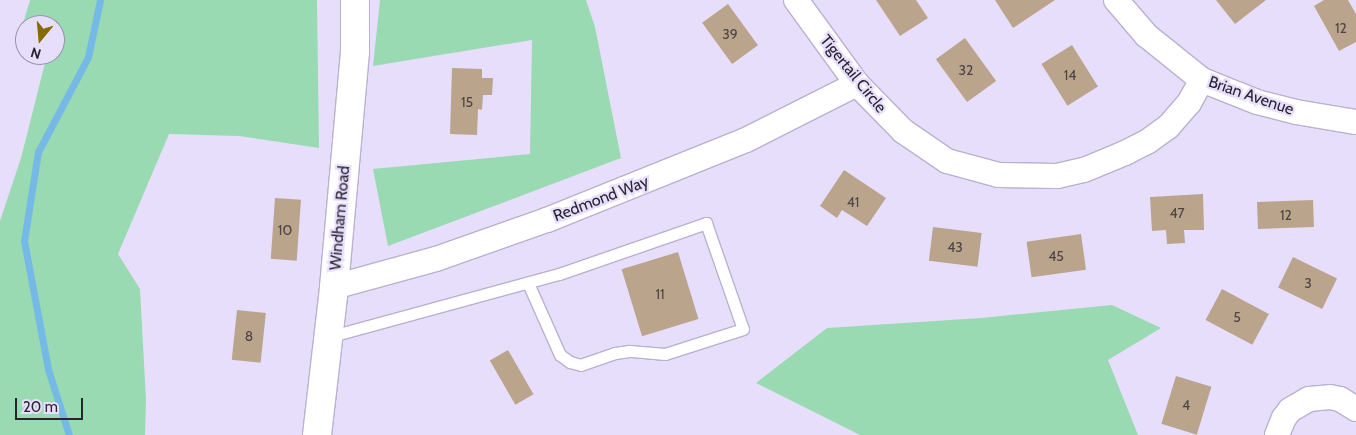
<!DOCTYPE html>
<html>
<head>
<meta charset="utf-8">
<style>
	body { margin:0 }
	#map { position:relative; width:1356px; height:435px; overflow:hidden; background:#e7defc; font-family:Cabin,sans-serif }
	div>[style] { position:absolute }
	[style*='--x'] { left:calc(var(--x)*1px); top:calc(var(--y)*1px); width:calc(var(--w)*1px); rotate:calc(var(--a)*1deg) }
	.green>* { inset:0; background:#9adab2 }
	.stream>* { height:7px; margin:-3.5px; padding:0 3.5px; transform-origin:3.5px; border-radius:3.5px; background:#75b9e6 }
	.building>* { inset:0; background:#baa48c; transform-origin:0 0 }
	.roads { filter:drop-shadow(1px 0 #b9b1ce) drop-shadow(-1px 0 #b9b1ce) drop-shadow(0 1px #b9b1ce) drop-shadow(0 -1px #b9b1ce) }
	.service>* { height:11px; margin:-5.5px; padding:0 5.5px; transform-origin:5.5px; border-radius:5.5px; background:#fff }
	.minor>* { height:24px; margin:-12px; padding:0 12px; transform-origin:12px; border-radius:12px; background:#fff }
	.tertiary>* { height:28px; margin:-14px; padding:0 14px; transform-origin:14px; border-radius:14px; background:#fff }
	span { translate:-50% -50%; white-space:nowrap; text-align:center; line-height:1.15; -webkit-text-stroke:4.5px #e7defc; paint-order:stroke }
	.number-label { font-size:14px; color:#4c4446 }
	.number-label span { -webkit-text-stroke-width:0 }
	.street-label { font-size:16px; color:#27242f }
	.north { position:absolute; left:15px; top:15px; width:50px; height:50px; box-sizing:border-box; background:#e7defc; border:1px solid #9a94aa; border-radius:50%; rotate:197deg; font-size:14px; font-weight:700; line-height:20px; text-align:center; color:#27242f }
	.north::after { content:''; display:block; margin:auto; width:18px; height:22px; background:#856a05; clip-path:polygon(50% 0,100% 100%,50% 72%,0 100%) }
	.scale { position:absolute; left:15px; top:398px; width:68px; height:22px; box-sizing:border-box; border:2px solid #27242f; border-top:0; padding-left:6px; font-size:15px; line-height:18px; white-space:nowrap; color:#27242f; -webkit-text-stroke:4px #e7defc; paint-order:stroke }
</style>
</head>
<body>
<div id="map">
	<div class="green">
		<i style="clip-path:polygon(30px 0,317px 0,319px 148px,239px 136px,169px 134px,118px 254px,140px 289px,146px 400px,145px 435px,0 435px,0 221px,21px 158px,47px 55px,55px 55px,55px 25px,25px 25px,25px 38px,20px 34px)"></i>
		<i style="clip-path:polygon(380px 0,586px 0,595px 27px,621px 158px,388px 246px,373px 169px,530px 154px,532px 40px,373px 66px)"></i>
		<i style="clip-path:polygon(1112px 305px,1161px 328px,1108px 360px,1138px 435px,860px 435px,756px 383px,827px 328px,981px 318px)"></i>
	</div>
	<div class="stream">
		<i style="--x:69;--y:435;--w:69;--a:-107.7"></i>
		<i style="--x:48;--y:369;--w:130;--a:-100.6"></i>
		<i style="--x:24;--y:241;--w:90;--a:-81.1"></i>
		<i style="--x:38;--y:152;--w:107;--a:-62.2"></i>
		<i style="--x:88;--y:57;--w:58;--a:-78.1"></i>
	</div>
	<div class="building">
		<i style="clip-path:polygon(876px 0,916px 0,928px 18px,900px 36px)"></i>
		<i style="clip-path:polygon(995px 0,1055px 0,1013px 28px)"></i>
		<i style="clip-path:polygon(1216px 0,1266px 0,1235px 24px)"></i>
		<i style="clip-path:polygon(1324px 0,1348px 0,1356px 14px,1356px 42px,1339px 51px,1314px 6px)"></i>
		<i style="left:728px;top:4px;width:51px;height:32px;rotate:54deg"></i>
		<i style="left:965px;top:38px;width:53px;height:36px;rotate:54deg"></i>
		<i style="left:1072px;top:45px;width:49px;height:36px;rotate:58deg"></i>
		<i style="clip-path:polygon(452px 68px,482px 69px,482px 78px,493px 78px,492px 95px,483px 95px,482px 110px,478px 109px,477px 135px,450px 134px)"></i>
		<i style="clip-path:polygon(844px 170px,886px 198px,867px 226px,842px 210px,837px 218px,820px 206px)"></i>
		<i style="clip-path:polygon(1203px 194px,1204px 230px,1184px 230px,1185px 243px,1167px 244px,1166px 230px,1152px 231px,1150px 197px)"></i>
		<i style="left:275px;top:198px;width:26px;height:61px;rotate:4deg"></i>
		<i style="left:1313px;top:200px;width:27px;height:56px;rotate:88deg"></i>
		<i style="left:933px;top:227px;width:49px;height:34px;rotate:7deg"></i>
		<i style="left:1081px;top:234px;width:36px;height:55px;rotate:82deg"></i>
		<i style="left:678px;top:252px;width:70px;height:59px;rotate:73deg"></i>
		<i style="left:1293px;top:257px;width:49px;height:34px;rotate:26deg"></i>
		<i style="left:1222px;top:289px;width:53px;height:35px;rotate:28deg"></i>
		<i style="left:237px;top:310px;width:29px;height:50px;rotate:6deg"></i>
		<i style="left:508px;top:350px;width:51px;height:21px;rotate:60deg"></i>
		<i style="left:1176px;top:376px;width:37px;height:50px;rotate:17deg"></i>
	</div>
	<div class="roads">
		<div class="service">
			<i style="--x:328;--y:337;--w:239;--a:-15.3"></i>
			<i style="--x:559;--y:274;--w:156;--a:-19.1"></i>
			<i style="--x:706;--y:223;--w:112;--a:70.8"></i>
			<i style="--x:743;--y:329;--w:82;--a:162.2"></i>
			<i style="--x:665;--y:354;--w:36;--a:-175"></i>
			<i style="--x:629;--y:351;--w:14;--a:172"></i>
			<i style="--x:615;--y:353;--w:36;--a:161"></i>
			<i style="--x:581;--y:365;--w:11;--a:-165"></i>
			<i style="--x:570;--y:362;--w:12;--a:-145"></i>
			<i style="--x:560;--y:355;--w:79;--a:-114"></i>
		</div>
		<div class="minor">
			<i style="--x:796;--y:0;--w:104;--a:54"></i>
			<i style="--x:857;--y:84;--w:66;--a:45.6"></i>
			<i style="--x:903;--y:131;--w:53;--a:34.3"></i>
			<i style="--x:947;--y:161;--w:54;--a:15.1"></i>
			<i style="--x:999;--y:175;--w:58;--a:1"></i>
			<i style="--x:1057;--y:176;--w:28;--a:-13"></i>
			<i style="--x:1084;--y:170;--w:44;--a:-22.5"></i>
			<i style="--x:1125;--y:153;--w:25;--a:-27"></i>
			<i style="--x:1147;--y:142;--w:26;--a:-36"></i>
			<i style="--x:1168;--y:127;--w:32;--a:-49"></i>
			<i style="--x:1189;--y:103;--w:26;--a:-61"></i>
			<i style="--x:1116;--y:0;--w:46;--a:49.4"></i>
			<i style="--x:1146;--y:35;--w:72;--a:38.8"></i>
			<i style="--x:1202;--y:80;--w:59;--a:21.8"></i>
			<i style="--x:1257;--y:102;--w:40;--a:14.4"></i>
			<i style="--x:1296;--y:112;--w:61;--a:9.5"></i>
			<i style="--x:334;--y:287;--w:106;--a:-15.4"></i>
			<i style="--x:436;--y:259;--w:118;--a:-19.4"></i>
			<i style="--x:547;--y:220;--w:214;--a:-21.9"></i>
			<i style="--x:746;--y:140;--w:124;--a:-26.8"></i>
			<i style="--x:1277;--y:435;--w:18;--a:-68"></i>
			<i style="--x:1284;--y:418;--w:10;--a:-53"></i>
			<i style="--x:1290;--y:410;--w:22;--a:-30"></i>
			<i style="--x:1309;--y:399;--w:21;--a:-5"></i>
			<i style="--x:1330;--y:397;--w:10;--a:11"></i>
			<i style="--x:1340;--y:399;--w:19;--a:32"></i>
		</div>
		<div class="tertiary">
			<i style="--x:317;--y:435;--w:149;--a:-83.4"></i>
			<i style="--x:334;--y:287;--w:236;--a:-84.9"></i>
			<i style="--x:355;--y:52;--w:52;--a:-90"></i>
		</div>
	</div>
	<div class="number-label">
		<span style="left:1341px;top:28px">12</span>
		<span style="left:730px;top:34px">39</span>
		<span style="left:966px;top:70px">32</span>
		<span style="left:1070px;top:75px">14</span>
		<span style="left:467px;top:102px">15</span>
		<span style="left:853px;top:202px">41</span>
		<span style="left:1177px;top:213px">47</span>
		<span style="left:1286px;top:215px">12</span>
		<span style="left:285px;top:230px">10</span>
		<span style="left:955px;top:247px">43</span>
		<span style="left:1056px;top:256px">45</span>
		<span style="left:1308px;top:283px">3</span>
		<span style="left:660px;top:294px">11</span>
		<span style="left:1237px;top:317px">5</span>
		<span style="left:249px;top:336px">8</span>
		<span style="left:1186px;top:405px">4</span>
	</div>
	<div class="street-label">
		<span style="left:853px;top:74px;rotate:51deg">Tigertail Circle</span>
		<span style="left:1251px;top:96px;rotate:19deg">Brian Avenue</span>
		<span style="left:601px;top:199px;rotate:-21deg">Redmond Way</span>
		<span style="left:340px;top:218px;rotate:-85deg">Windham Road</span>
	</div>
	<div class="north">N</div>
	<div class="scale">20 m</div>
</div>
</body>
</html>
